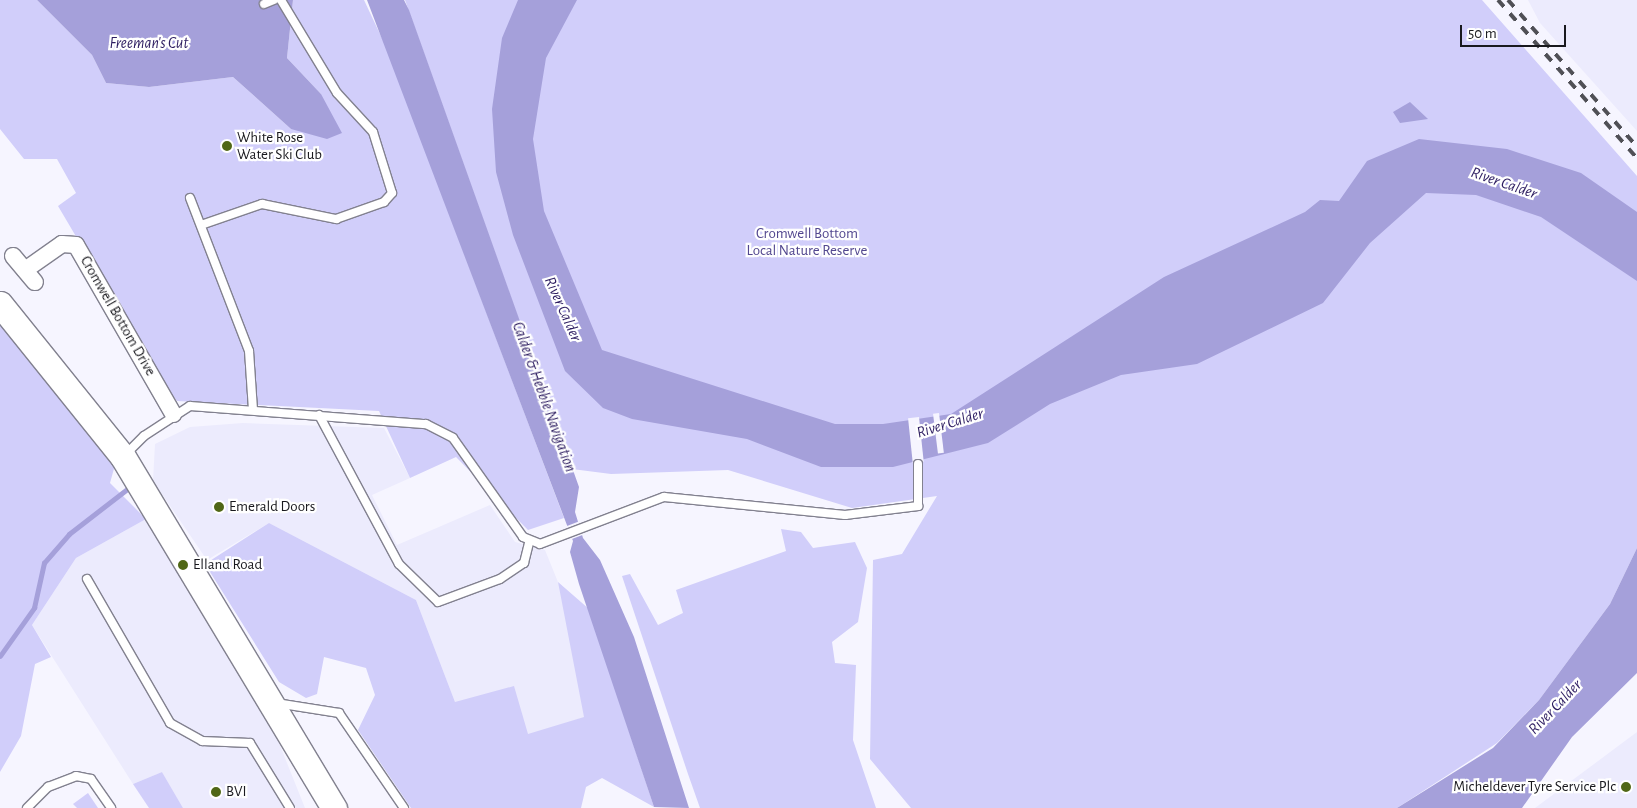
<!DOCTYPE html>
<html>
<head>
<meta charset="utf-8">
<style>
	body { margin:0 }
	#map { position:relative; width:1637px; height:808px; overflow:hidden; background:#f6f5ff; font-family:"Alegreya Sans",sans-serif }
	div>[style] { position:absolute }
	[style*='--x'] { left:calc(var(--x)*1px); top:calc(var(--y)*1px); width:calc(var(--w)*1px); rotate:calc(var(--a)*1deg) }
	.built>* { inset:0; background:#ecebfd }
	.green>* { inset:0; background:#d1cefa }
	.water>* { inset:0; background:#a5a0da }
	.pier>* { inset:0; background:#f6f5ff; transform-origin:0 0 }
	.stream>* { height:4.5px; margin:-2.25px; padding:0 2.25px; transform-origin:2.25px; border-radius:2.25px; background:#a5a0da }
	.roads { filter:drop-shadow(1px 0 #82818f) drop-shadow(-1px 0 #82818f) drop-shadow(0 1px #82818f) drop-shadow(0 -1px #82818f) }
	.lane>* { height:8px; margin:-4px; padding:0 4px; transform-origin:4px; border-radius:4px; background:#fff }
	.street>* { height:16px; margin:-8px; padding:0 8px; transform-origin:8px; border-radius:8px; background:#fff }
	.primary>* { height:25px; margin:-12.5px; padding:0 12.5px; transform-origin:12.5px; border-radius:12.5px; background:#fff }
	.rail>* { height:4px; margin-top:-2px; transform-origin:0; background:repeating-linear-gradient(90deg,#505056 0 9px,transparent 0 18px) }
	.dots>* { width:14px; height:14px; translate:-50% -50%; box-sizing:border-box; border:2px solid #fff; border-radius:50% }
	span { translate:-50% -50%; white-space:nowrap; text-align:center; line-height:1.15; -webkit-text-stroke:4.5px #fff; paint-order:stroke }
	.poi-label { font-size:15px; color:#19191e }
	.left { translate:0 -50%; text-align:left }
	.right { translate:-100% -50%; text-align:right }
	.park-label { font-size:15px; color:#52478f }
	.street-label { font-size:15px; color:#19191e }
	.water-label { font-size:16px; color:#2d1d61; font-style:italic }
	.scale { position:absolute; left:1460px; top:25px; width:106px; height:22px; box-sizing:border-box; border:2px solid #19191e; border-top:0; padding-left:6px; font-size:15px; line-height:18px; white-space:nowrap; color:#19191e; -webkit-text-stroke:4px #fff; paint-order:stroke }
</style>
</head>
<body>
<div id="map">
	<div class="built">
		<i style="clip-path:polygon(1528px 0,1637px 0,1637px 131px,1540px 23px)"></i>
		<i style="clip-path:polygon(243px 423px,384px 428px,410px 478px,372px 495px,397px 545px,490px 505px,515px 542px,545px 550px,562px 592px,585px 717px,528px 735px,455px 702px,416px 600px,269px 523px,207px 560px,153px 481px,155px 444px,190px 427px)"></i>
		<i style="clip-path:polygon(146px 519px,261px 698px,305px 808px,183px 808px,162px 772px,133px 784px,32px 625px,76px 558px)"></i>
		<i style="clip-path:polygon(1637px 732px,1637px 808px,1535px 808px)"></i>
	</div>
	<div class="green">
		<i style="clip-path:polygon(0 0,37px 0,92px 55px,106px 83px,149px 87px,233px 77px,291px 129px,321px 94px,287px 58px,293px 0,364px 0,387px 49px,564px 518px,528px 530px,456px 457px,410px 478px,379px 411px,177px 401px,165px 387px,58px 206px,76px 193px,57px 159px,24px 159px,0 129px)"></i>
		<i style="clip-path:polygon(405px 0,1482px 0,1637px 176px,1637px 548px,1610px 604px,1539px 700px,1497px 743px,1397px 808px,911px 808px,870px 759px,873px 560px,902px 554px,937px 496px,852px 508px,728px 470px,611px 474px,572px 469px)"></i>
		<i style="clip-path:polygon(0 325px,115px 465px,110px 483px,146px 519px,76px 558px,32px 625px,51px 657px,35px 664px,21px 736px,0 772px)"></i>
		<i style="clip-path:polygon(269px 523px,416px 600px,455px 702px,514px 686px,528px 734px,584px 717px,558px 582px,589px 609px,654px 807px,602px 778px,586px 787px,581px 808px,411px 808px,358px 730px,375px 695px,366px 668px,324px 657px,317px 694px,306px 698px,279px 682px,205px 564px)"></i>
		<i style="clip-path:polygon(781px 529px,801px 532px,813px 548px,855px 542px,867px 568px,858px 622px,832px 642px,835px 663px,856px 665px,853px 740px,876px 808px,700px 808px,688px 774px,622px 576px,630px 574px,658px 625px,683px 613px,676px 590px,786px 551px)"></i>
		<i style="clip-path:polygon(162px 772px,183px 808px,149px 808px,133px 784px)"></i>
		<i style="clip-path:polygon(88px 793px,98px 808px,77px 808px,73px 804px)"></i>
	</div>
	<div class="water">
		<i style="clip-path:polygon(37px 0,293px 0,287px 58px,321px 94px,342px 133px,327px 139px,291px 129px,233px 77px,149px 87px,106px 83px,92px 55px)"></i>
		<i style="clip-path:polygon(367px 0,404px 0,409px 10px,579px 487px,575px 512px,583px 538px,600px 560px,634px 637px,689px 808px,654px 807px,579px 584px,570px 552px,573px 541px)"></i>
		<i style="clip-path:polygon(518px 0,577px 0,546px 58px,533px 139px,544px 211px,602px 350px,835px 424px,883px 424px,951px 414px,1164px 277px,1305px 212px,1320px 200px,1339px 201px,1367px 161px,1419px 139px,1507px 149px,1581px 173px,1637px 212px,1637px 281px,1541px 217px,1476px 195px,1426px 193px,1370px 243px,1323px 303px,1197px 364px,1121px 375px,1050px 404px,988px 443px,893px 467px,821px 467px,747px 439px,632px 419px,603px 408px,565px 371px,513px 235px,496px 172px,492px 109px,502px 38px)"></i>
		<i style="clip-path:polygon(1410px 102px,1428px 119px,1400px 123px,1393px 112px)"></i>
		<i style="clip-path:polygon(1637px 548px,1637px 673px,1572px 737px,1522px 808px,1397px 808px,1493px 748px,1539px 700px,1610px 604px)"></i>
	</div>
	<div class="pier">
		<i style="left:939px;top:413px;width:40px;height:6px;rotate:83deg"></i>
		<i style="left:919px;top:417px;width:45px;height:11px;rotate:84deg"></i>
		<i style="left:580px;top:521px;width:14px;height:16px;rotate:69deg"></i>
	</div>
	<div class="stream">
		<i style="--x:0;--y:656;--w:59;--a:-54.7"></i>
		<i style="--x:34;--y:608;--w:46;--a:-77.5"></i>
		<i style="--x:44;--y:563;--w:38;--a:-49"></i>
		<i style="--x:69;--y:534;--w:78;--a:-37.7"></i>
	</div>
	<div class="roads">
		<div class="lane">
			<i style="--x:264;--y:4;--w:11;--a:-22"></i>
			<i style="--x:190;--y:198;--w:164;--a:68.9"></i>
			<i style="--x:249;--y:351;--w:59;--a:86.1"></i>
			<i style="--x:201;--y:225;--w:65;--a:-19"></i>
			<i style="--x:262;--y:204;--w:76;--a:11.5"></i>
			<i style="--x:336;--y:219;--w:51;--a:-19.5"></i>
			<i style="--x:384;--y:202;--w:12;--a:-48"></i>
			<i style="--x:392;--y:193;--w:64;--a:-107.3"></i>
			<i style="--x:373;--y:132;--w:53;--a:-132.7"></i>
			<i style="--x:337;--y:93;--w:109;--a:-121.1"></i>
			<i style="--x:319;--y:415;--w:169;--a:61.8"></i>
			<i style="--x:399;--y:564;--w:54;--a:44.3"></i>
			<i style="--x:438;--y:602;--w:66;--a:-20.4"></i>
			<i style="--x:500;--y:579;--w:29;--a:-34"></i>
			<i style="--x:524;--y:563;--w:21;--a:-76"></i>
			<i style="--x:125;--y:455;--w:27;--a:-45"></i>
			<i style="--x:144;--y:436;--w:55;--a:-33.1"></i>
			<i style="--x:190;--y:406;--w:237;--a:4.4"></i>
			<i style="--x:426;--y:424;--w:30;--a:27"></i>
			<i style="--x:453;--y:438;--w:121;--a:54.7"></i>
			<i style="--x:523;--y:537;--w:18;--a:22"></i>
			<i style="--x:540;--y:544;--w:133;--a:-20.8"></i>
			<i style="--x:664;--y:497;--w:182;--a:5.7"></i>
			<i style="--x:845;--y:515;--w:74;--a:-7"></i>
			<i style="--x:918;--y:506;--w:42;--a:-90"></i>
			<i style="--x:87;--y:579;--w:166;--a:60"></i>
			<i style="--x:170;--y:723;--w:37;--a:29"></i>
			<i style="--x:202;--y:741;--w:48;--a:2.4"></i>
			<i style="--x:250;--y:743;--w:76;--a:58.4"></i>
			<i style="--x:276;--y:703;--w:64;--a:9"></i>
			<i style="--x:339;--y:713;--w:115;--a:55.6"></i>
			<i style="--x:27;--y:808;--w:30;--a:-45"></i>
			<i style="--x:48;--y:787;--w:30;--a:-21"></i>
			<i style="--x:76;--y:776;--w:15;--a:11"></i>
			<i style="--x:91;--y:779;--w:35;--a:55"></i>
		</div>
		<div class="street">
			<i style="--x:13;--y:256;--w:34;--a:50"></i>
			<i style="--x:25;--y:270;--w:45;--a:-35.1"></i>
			<i style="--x:62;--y:244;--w:14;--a:4"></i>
			<i style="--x:76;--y:245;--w:195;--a:60.1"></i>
		</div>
		<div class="primary">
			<i style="--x:0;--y:304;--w:196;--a:51.2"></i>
			<i style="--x:123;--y:457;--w:410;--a:59"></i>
		</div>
	</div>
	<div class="rail">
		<i style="--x:1498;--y:0;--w:210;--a:48.7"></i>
		<i style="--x:1508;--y:0;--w:196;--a:48.7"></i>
	</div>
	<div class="dots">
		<i style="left:227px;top:146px;background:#506716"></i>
		<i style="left:219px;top:507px;background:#506716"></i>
		<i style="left:183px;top:565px;background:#506716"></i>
		<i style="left:1626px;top:787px;background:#506716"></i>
		<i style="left:216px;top:792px;background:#506716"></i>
	</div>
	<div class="poi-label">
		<span class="left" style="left:237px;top:146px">White Rose<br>Water Ski Club</span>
		<span class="left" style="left:229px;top:507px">Emerald Doors</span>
		<span class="left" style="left:193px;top:565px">Elland Road</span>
		<span class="right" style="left:1616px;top:787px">Micheldever Tyre Service Plc</span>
		<span class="left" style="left:226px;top:792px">BVI</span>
	</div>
	<div class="park-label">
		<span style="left:807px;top:242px">Cromwell Bottom<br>Local Nature Reserve</span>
	</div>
	<div class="street-label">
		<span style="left:118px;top:316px;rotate:60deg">Cromwell Bottom Drive</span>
	</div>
	<div class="water-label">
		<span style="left:149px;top:43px">Freeman's Cut</span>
		<span style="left:1504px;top:183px;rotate:19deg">River Calder</span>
		<span style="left:563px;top:309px;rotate:66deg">River Calder</span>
		<span style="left:544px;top:397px;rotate:70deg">Calder &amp; Hebble Navigation</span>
		<span style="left:950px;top:423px;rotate:-17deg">River Calder</span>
		<span style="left:1555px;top:707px;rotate:-46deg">River Calder</span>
	</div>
	<div class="scale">50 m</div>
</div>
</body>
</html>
